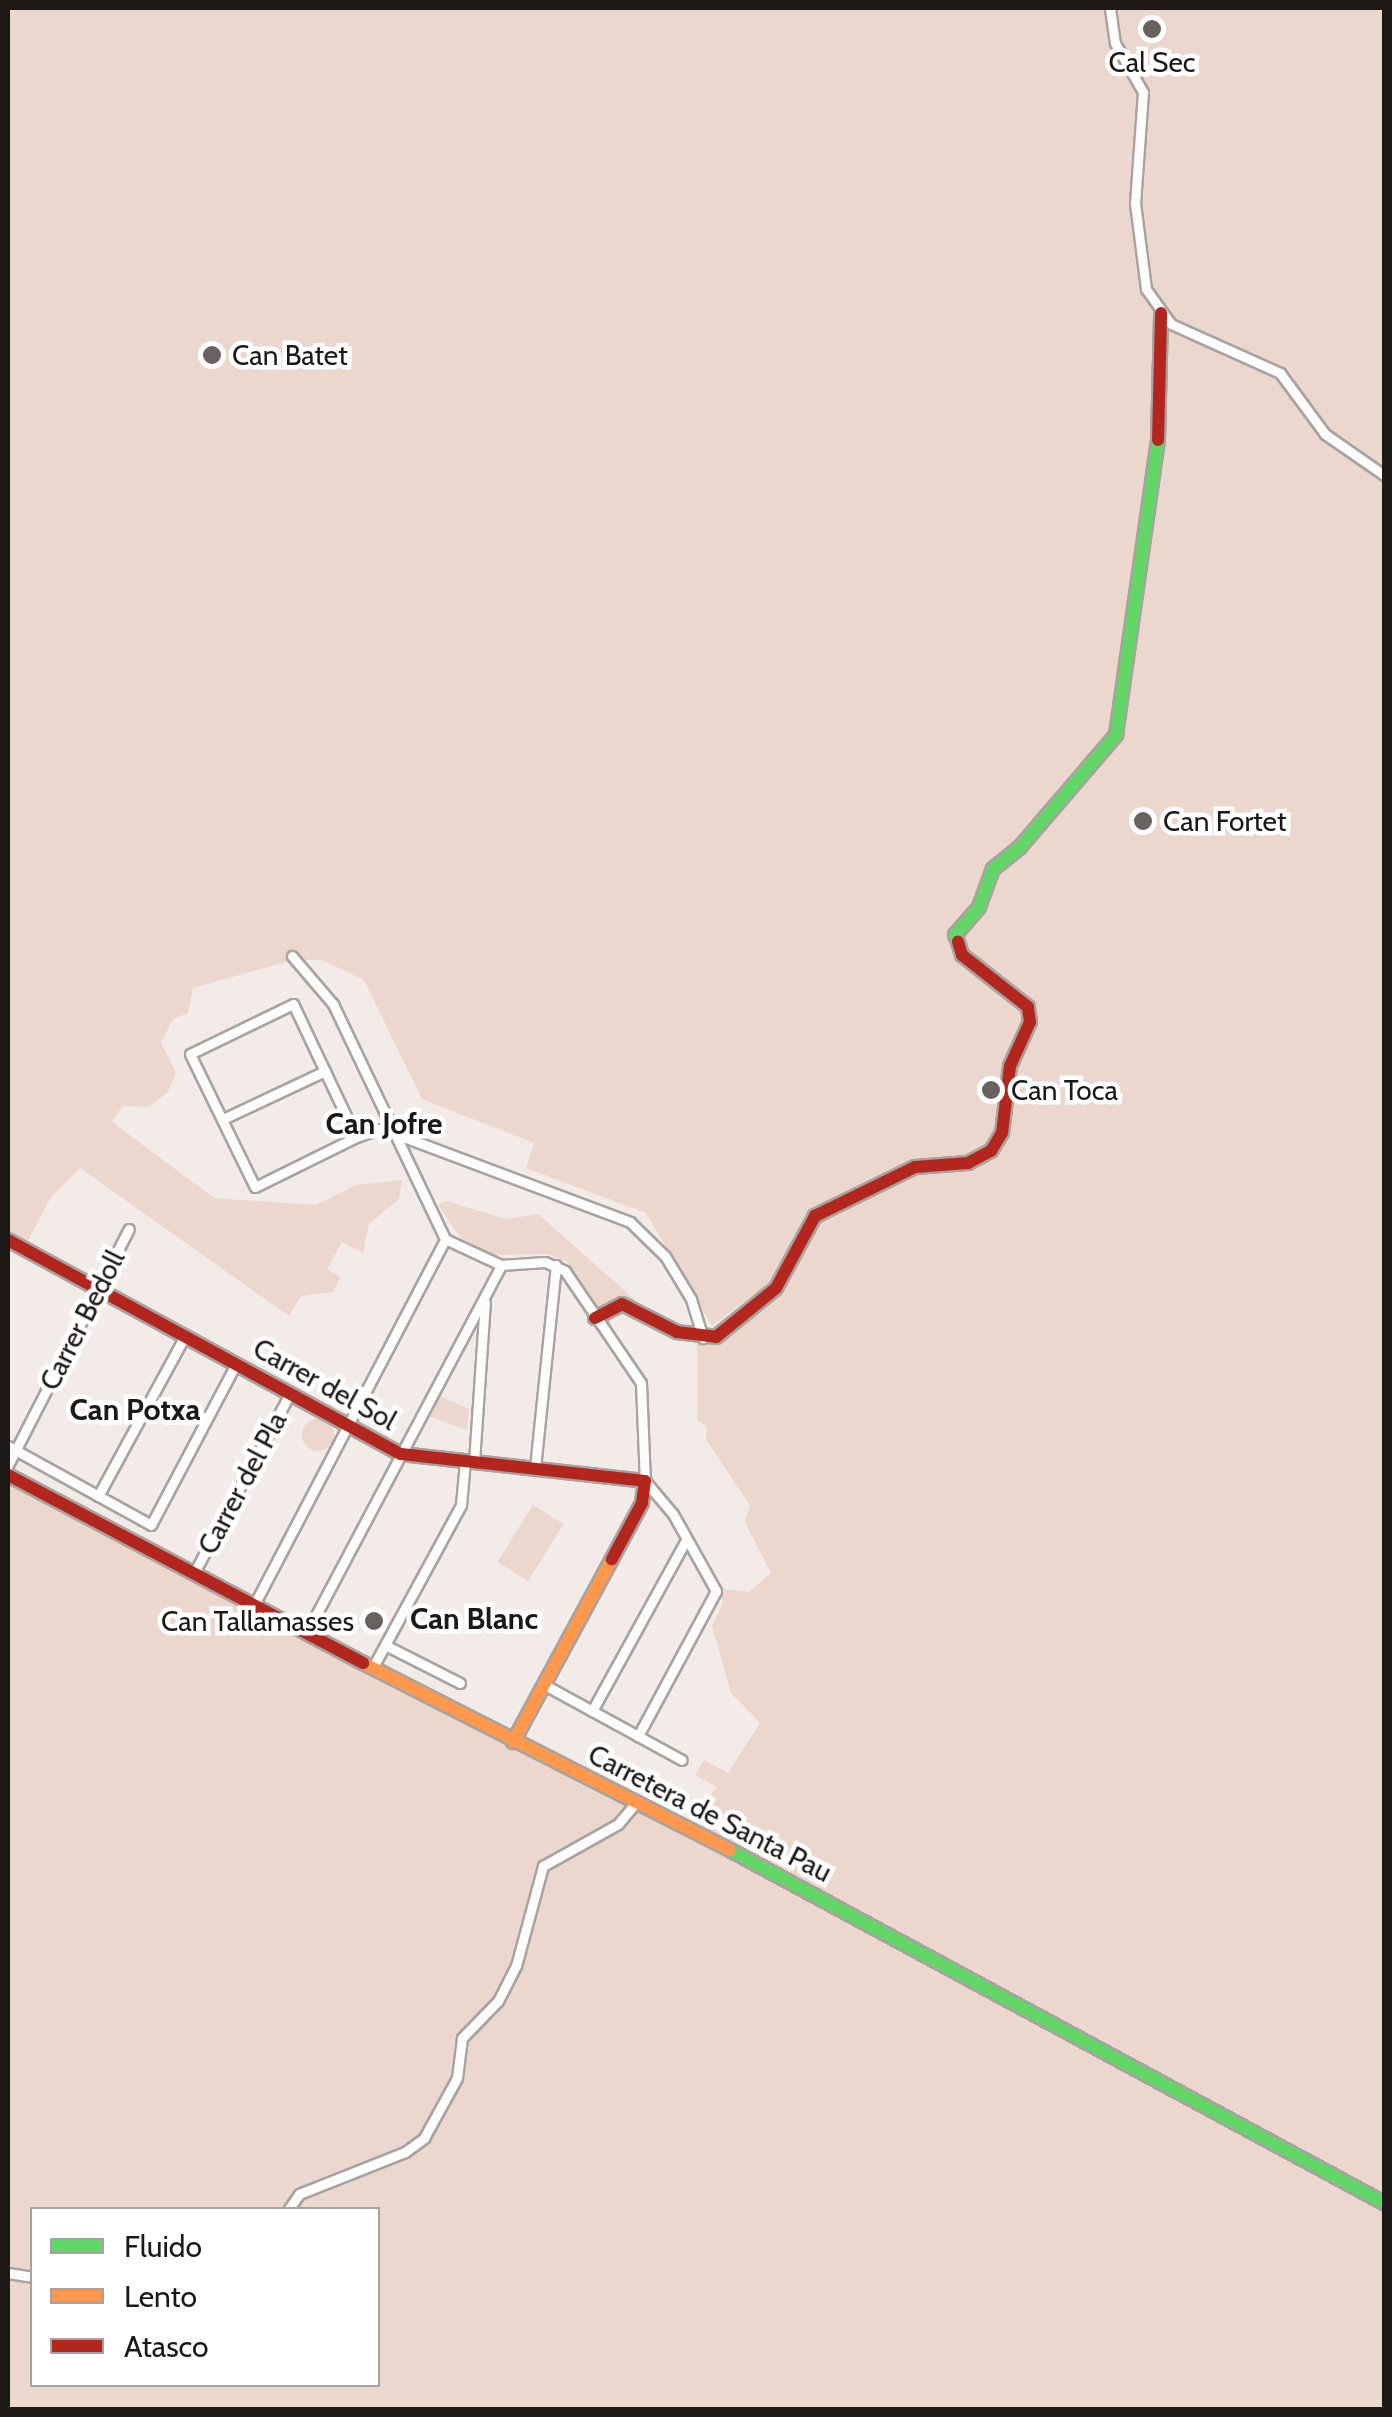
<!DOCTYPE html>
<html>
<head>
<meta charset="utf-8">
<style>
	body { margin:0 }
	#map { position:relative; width:1392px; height:2417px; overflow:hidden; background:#f2ebe8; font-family:Cabin,sans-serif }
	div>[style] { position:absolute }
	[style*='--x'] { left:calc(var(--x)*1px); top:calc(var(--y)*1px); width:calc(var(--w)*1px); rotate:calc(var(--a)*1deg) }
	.green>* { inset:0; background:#ebd7cd; transform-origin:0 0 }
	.round { border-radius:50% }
	.roads { filter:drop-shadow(2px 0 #a8a3a0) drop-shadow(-2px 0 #a8a3a0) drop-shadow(0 2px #a8a3a0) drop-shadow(0 -2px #a8a3a0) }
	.street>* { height:9px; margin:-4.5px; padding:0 4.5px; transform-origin:4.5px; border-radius:4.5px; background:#fdfcfc }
	.fast>* { height:12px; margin:-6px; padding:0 6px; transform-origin:6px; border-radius:6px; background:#63d668 }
	.slow>* { height:12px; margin:-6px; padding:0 6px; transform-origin:6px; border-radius:6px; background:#ff974d }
	.jam>* { height:12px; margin:-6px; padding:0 6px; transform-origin:6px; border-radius:6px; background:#b3261e }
	.dots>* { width:28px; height:28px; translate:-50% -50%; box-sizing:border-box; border:5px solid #fff; border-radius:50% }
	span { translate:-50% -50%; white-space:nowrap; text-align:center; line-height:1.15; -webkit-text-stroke:9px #fff; paint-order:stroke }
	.poi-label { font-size:28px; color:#1c1816 }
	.left { translate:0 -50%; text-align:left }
	.right { translate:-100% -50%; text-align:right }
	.street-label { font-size:28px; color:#1c1816 }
	.neighbourhood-label { font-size:30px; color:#1c1816; font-weight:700 }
	.frame { position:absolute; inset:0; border:10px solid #1c1816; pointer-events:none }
	.legend { position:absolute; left:30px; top:2207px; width:350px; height:180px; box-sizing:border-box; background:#fff; border:2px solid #a4a3a2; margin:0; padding:12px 18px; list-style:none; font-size:30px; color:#1c1816 }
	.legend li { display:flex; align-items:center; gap:20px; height:50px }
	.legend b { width:50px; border:2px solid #a4a3a2 }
</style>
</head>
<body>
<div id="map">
	<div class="green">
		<i style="clip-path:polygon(evenodd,8px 8px,1384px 8px,1384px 2409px,8px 2409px,8px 1475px,682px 1830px,717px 1787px,695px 1775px,704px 1760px,728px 1773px,760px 1723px,731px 1693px,712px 1626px,723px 1603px,719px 1595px,723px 1589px,749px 1592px,771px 1573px,745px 1522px,750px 1506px,706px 1439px,707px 1426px,697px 1421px,697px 1342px,625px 1311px,611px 1317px,610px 1333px,567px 1262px,548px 1254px,494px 1255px,461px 1238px,438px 1205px,446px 1201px,506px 1219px,538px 1214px,660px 1322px,683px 1331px,724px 1331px,763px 1298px,755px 1293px,712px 1326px,646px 1213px,526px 1168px,534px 1143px,422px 1099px,364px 980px,322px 960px,293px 960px,193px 988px,188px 1013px,173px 1019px,161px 1043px,176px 1073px,168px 1092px,148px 1107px,122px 1106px,112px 1122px,214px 1198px,316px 1205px,356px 1185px,402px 1180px,399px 1199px,369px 1224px,363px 1253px,342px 1242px,327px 1269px,340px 1277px,333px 1292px,301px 1296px,289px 1316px,80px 1168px,51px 1197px,26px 1244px,8px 1242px,8px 8px,32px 2210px,378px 2210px,378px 2384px,32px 2384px,32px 2210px)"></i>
		<i style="clip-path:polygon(439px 1396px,469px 1409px,467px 1430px,428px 1416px)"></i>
		<i class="round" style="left:302px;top:1419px;width:32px;height:32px"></i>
		<i style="left:533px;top:1505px;width:36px;height:67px;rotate:32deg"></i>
	</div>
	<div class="roads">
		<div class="street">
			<i style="--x:1110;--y:8;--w:35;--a:82"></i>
			<i style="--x:1115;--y:43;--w:56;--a:60.3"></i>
			<i style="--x:1143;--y:92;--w:111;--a:94.1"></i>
			<i style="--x:1135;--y:203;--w:87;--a:82.7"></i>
			<i style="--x:1146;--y:289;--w:43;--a:54.5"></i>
			<i style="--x:1171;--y:324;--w:120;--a:24.2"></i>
			<i style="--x:1280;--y:373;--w:76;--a:53.6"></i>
			<i style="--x:1325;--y:434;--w:72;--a:34.8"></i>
			<i style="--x:292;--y:956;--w:63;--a:49.5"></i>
			<i style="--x:333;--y:1004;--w:260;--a:64.5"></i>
			<i style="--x:445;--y:1239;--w:62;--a:24.9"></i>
			<i style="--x:501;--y:1265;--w:44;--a:-3.9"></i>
			<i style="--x:545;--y:1262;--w:22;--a:24"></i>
			<i style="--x:565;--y:1271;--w:135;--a:55.8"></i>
			<i style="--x:641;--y:1383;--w:98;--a:87.7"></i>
			<i style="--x:645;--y:1481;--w:43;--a:49.7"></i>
			<i style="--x:673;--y:1514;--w:88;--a:60.8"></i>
			<i style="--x:716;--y:1591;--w:165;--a:118.3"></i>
			<i style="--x:223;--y:1119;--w:113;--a:-25.2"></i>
			<i style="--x:356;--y:1137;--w:147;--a:-115.3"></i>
			<i style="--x:293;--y:1004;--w:114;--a:154.1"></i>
			<i style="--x:190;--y:1054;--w:148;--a:64"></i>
			<i style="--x:255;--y:1187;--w:113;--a:-26.3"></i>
			<i style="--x:356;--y:1137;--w:24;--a:-19"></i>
			<i style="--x:379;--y:1129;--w:18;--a:16"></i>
			<i style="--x:396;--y:1134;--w:250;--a:20.6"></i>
			<i style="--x:630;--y:1222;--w:49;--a:44.2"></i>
			<i style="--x:665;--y:1256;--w:50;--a:58.8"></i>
			<i style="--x:691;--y:1299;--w:41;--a:72.9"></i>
			<i style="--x:8;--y:1446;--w:163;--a:28.9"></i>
			<i style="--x:151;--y:1525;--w:182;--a:-62.2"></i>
			<i style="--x:474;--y:1462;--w:160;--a:-86.1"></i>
			<i style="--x:8;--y:1465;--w:265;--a:-62.9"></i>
			<i style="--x:535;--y:1468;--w:204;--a:-84.1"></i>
			<i style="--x:98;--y:1496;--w:182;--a:-61.5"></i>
			<i style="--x:194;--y:1573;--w:204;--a:-61.9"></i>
			<i style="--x:254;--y:1605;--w:413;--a:-62.4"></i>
			<i style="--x:307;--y:1632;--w:415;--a:-62.1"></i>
			<i style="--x:385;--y:1645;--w:84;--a:26.9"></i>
			<i style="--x:373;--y:1667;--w:184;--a:-61.5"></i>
			<i style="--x:461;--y:1505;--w:44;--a:-84.8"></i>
			<i style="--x:543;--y:1684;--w:158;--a:28.7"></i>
			<i style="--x:592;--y:1711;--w:195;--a:-61.2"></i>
			<i style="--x:288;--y:2210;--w:19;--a:-55"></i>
			<i style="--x:299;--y:2194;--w:114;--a:-21.6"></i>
			<i style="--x:405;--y:2152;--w:24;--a:-36"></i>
			<i style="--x:424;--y:2138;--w:68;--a:-61.2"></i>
			<i style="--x:457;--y:2078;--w:40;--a:-82.9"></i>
			<i style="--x:462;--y:2038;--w:52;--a:-45.8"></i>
			<i style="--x:498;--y:2001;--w:39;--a:-63"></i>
			<i style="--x:516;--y:1966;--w:104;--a:-74.9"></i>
			<i style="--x:543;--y:1866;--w:86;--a:-29.2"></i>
			<i style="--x:618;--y:1824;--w:30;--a:-50"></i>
			<i style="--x:8;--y:2273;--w:24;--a:9"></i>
		</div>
		<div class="fast">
			<i style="--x:958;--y:942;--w:8;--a:-113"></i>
			<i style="--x:955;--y:935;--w:37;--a:-49"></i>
			<i style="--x:979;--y:907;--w:40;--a:-69.8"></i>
			<i style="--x:993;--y:869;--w:35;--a:-39"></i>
			<i style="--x:1020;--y:847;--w:148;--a:-49.4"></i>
			<i style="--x:1116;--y:735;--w:298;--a:-81.9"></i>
			<i style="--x:730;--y:1850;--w:743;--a:28.36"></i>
		</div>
		<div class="slow">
			<i style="--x:363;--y:1663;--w:412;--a:27"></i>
			<i style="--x:513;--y:1742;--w:208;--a:-61.6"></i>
		</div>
		<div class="jam">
			<i style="--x:1158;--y:440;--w:127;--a:-88.6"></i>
			<i style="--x:8;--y:1240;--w:447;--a:28.6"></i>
			<i style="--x:401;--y:1454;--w:245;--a:6.3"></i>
			<i style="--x:645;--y:1481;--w:22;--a:98"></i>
			<i style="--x:642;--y:1503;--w:64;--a:118.2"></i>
			<i style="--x:595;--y:1318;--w:30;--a:-27"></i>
			<i style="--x:622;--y:1304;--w:62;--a:27"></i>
			<i style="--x:677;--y:1332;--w:39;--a:7"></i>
			<i style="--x:716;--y:1337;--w:77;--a:-39.2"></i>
			<i style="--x:776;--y:1288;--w:82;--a:-61.6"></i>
			<i style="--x:815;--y:1216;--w:111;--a:-26.1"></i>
			<i style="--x:915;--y:1167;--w:53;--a:-4.3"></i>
			<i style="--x:968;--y:1163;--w:26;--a:-28"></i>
			<i style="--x:991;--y:1151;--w:21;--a:-59"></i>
			<i style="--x:1002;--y:1133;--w:67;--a:-83.2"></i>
			<i style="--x:1010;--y:1066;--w:48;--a:-65.6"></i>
			<i style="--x:1030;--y:1022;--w:15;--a:-98"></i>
			<i style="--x:1028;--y:1007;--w:84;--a:-141.8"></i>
			<i style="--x:962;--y:955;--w:14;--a:-107"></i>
			<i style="--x:8;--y:1475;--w:402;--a:27.9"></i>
		</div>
	</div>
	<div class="dots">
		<i style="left:1152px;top:29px;background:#676260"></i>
		<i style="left:212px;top:355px;background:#676260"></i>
		<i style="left:1143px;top:821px;background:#676260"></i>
		<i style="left:991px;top:1090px;background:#676260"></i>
		<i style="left:374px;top:1621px;background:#676260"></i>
	</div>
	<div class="poi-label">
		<span style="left:1152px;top:62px">Cal Sec</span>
		<span class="left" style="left:232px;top:355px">Can Batet</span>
		<span class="left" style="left:1163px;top:821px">Can Fortet</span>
		<span class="left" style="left:1011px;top:1090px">Can Toca</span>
		<span class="right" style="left:354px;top:1621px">Can Tallamasses</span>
	</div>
	<div class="street-label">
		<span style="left:82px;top:1320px;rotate:-63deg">Carrer Bedoll</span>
		<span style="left:325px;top:1384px;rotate:29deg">Carrer del Sol</span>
		<span style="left:242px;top:1483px;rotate:-62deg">Carrer del Pla</span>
		<span style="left:710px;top:1813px;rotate:27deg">Carretera de Santa Pau</span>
	</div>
	<div class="neighbourhood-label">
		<span style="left:384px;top:1124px">Can Jofre</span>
		<span style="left:135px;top:1410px">Can Potxa</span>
		<span style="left:474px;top:1619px">Can Blanc</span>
	</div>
	<div class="frame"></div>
	<ul class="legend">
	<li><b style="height:12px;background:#63d668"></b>Fluido</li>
	<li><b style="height:12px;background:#ff974d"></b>Lento</li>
	<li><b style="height:12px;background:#b3261e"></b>Atasco</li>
	</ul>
</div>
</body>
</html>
